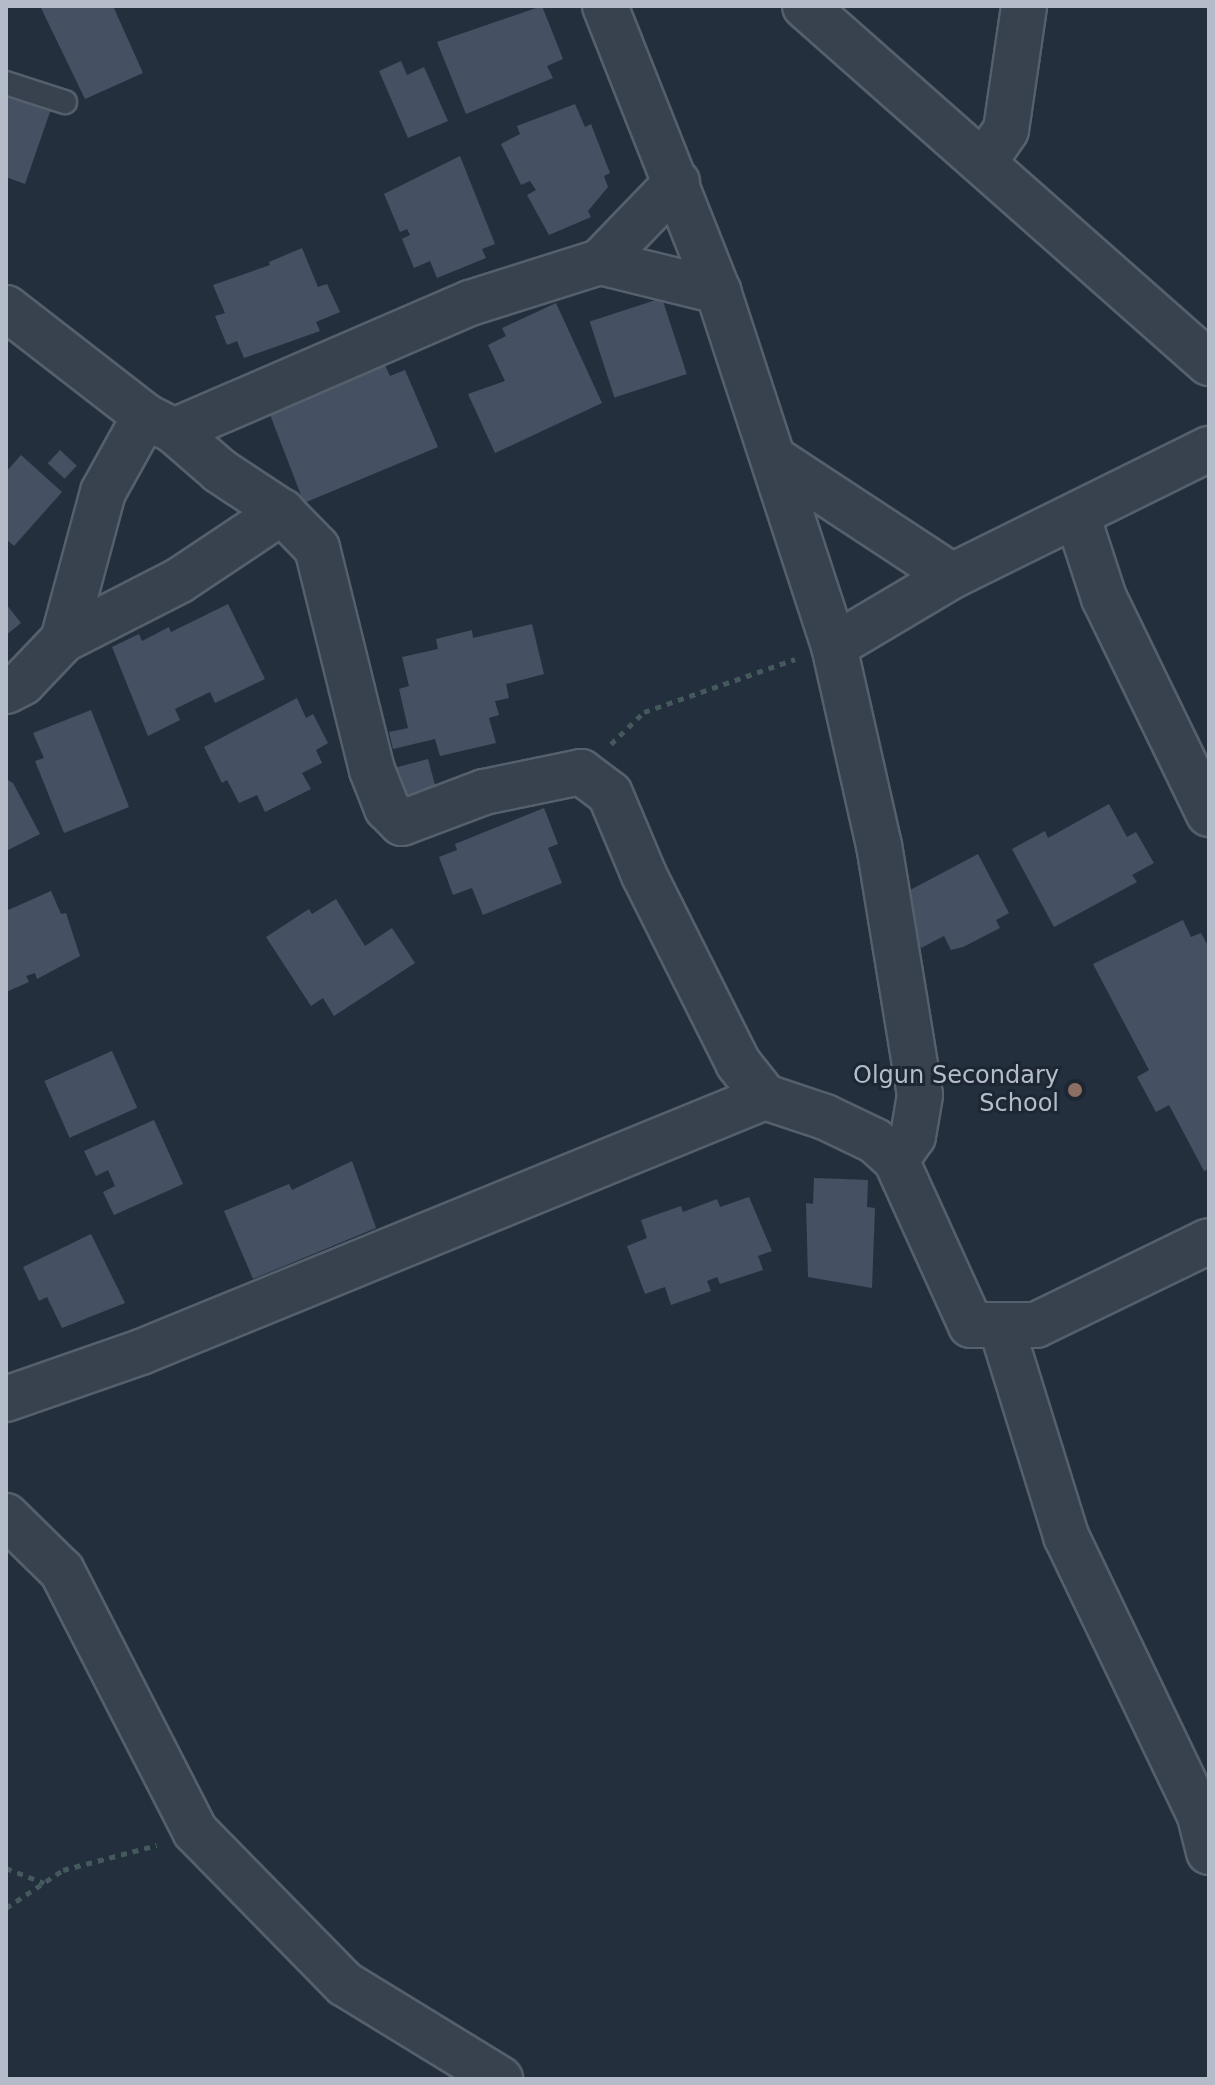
<!DOCTYPE html>
<html>
<head>
<meta charset="utf-8">
<style>
	body { margin:0 }
	#map { position:relative; width:1215px; height:2085px; overflow:hidden; background:#242f3e; font-family:"DejaVu Sans",sans-serif }
	div>[style] { position:absolute }
	[style*='--x'] { left:calc(var(--x)*1px); top:calc(var(--y)*1px); width:calc(var(--w)*1px); rotate:calc(var(--a)*1deg) }
	.building>* { inset:0; background:#455162; transform-origin:0 0 }
	.path>* { height:5px; margin-top:-2.5px; transform-origin:0; background:repeating-linear-gradient(90deg,#44595c 0 6px,transparent 0 12px) }
	.roads { filter:drop-shadow(2px 0 #565f6c) drop-shadow(-2px 0 #565f6c) drop-shadow(0 2px #565f6c) drop-shadow(0 -2px #565f6c) }
	.service>* { height:22px; margin:-11px; padding:0 11px; transform-origin:11px; border-radius:11px; background:#38414e }
	.minor>* { height:44px; margin:-22px; padding:0 22px; transform-origin:22px; border-radius:22px; background:#38414e }
	.dots>* { width:22px; height:22px; translate:-50% -50%; box-sizing:border-box; border:4px solid #1d2633; border-radius:50% }
	span { translate:-50% -50%; white-space:nowrap; text-align:center; line-height:1.15; -webkit-text-stroke:6px #1d2633; paint-order:stroke }
	.poi-label { font-size:24px; color:#b4bcc9 }
	.right { translate:-100% -50%; text-align:right }
	.frame { position:absolute; inset:0; border:8px solid #b4bcc9; pointer-events:none }
</style>
</head>
<body>
<div id="map">
	<div class="building">
		<i style="clip-path:polygon(46px 6px,113px 6px,143px 73px,85px 99px,41px 8px)"></i>
		<i style="clip-path:polygon(542px 6px,563px 59px,547px 66px,553px 78px,466px 114px,437px 42px)"></i>
		<i style="clip-path:polygon(401px 61px,407px 75px,424px 67px,448px 121px,408px 138px,379px 71px)"></i>
		<i style="clip-path:polygon(6px 91px,51px 109px,25px 184px,6px 177px)"></i>
		<i style="clip-path:polygon(575px 104px,585px 127px,591px 124px,610px 173px,604px 176px,608px 187px,588px 211px,591px 217px,549px 235px,527px 195px,536px 190px,530px 181px,521px 185px,501px 144px,520px 134px,517px 126px)"></i>
		<i style="clip-path:polygon(460px 156px,495px 244px,482px 249px,486px 258px,437px 278px,430px 261px,414px 268px,402px 239px,410px 235px,407px 229px,400px 232px,384px 194px)"></i>
		<i style="clip-path:polygon(302px 248px,318px 287px,327px 284px,340px 312px,316px 322px,320px 331px,244px 358px,237px 341px,227px 345px,215px 316px,225px 313px,213px 285px,270px 265px,269px 262px)"></i>
		<i style="left:662px;top:298px;width:80px;height:76px;rotate:72deg"></i>
		<i style="clip-path:polygon(556px 303px,602px 403px,495px 453px,468px 394px,505px 381px,488px 345px,506px 336px,502px 328px)"></i>
		<i style="clip-path:polygon(384px 363px,390px 376px,405px 370px,438px 447px,304px 503px,269px 412px)"></i>
		<i style="left:60px;top:450px;width:23px;height:18px;rotate:43deg"></i>
		<i style="clip-path:polygon(21px 455px,62px 492px,14px 546px,6px 539px,6px 472px)"></i>
		<i style="clip-path:polygon(6px 604px,21px 623px,6px 635px)"></i>
		<i style="clip-path:polygon(228px 604px,265px 679px,215px 703px,210px 692px,175px 709px,180px 720px,148px 736px,112px 647px,139px 634px,142px 641px,169px 627px,171px 632px)"></i>
		<i style="clip-path:polygon(532px 624px,544px 674px,506px 684px,509px 698px,495px 701px,499px 715px,489px 718px,496px 743px,440px 756px,435px 739px,393px 749px,389px 732px,408px 728px,399px 689px,409px 686px,402px 657px,438px 649px,436px 639px,472px 630px,473px 638px)"></i>
		<i style="clip-path:polygon(297px 698px,306px 718px,313px 714px,328px 743px,316px 750px,322px 763px,302px 773px,311px 789px,265px 812px,257px 795px,239px 803px,227px 780px,222px 783px,204px 747px)"></i>
		<i style="clip-path:polygon(91px 710px,129px 807px,64px 833px,35px 761px,44px 758px,33px 733px)"></i>
		<i style="left:428px;top:759px;width:30px;height:41px;rotate:75deg"></i>
		<i style="clip-path:polygon(6px 779px,13px 783px,40px 834px,6px 851px)"></i>
		<i style="clip-path:polygon(1109px 804px,1127px 837px,1136px 832px,1154px 863px,1132px 875px,1137px 882px,1054px 927px,1012px 849px,1045px 831px,1048px 838px)"></i>
		<i style="clip-path:polygon(544px 808px,558px 844px,548px 848px,562px 883px,483px 915px,472px 888px,453px 895px,439px 857px,457px 850px,455px 844px)"></i>
		<i style="clip-path:polygon(978px 854px,1009px 913px,996px 920px,1000px 928px,963px 947px,951px 950px,944px 936px,921px 948px,897px 897px)"></i>
		<i style="clip-path:polygon(51px 891px,61px 914px,66px 913px,80px 956px,37px 979px,35px 973px,26px 976px,29px 982px,6px 992px,6px 911px)"></i>
		<i style="clip-path:polygon(336px 899px,365px 946px,392px 928px,415px 963px,334px 1016px,323px 998px,311px 1006px,266px 937px,309px 909px,312px 914px)"></i>
		<i style="clip-path:polygon(1183px 920px,1191px 937px,1201px 933px,1209px 948px,1209px 1169px,1204px 1171px,1169px 1105px,1156px 1112px,1137px 1077px,1149px 1070px,1093px 964px)"></i>
		<i style="left:112px;top:1051px;width:62px;height:74px;rotate:66deg"></i>
		<i style="clip-path:polygon(154px 1120px,183px 1184px,114px 1215px,103px 1192px,115px 1186px,108px 1170px,96px 1176px,84px 1151px)"></i>
		<i style="clip-path:polygon(352px 1161px,376px 1228px,253px 1279px,224px 1211px,289px 1184px,292px 1190px)"></i>
		<i style="clip-path:polygon(814px 1178px,868px 1180px,867px 1207px,875px 1208px,872px 1288px,808px 1277px,806px 1203px,813px 1204px)"></i>
		<i style="clip-path:polygon(749px 1197px,772px 1251px,758px 1256px,763px 1270px,720px 1284px,717px 1277px,707px 1281px,711px 1291px,671px 1305px,665px 1287px,645px 1294px,627px 1246px,647px 1238px,641px 1220px,681px 1206px,683px 1212px,717px 1199px,720px 1207px)"></i>
		<i style="clip-path:polygon(91px 1234px,125px 1303px,62px 1328px,47px 1297px,39px 1301px,23px 1267px)"></i>
	</div>
	<div class="path">
		<i style="--x:611;--y:744;--w:46;--a:-44.1"></i>
		<i style="--x:644;--y:712;--w:160;--a:-19.3"></i>
		<i style="--x:6;--y:1868;--w:41;--a:21.5"></i>
		<i style="--x:6;--y:1908;--w:69;--a:-33.7"></i>
		<i style="--x:63;--y:1870;--w:97;--a:-14.9"></i>
	</div>
	<div class="roads">
		<div class="service">
			<i style="--x:6;--y:83;--w:62;--a:17.9"></i>
		</div>
		<div class="minor">
			<i style="--x:605;--y:6;--w:307;--a:68.4"></i>
			<i style="--x:718;--y:291;--w:373;--a:71.9"></i>
			<i style="--x:834;--y:646;--w:204;--a:77.3"></i>
			<i style="--x:879;--y:845;--w:253;--a:80.7"></i>
			<i style="--x:920;--y:1095;--w:42;--a:99.7"></i>
			<i style="--x:913;--y:1136;--w:29;--a:125"></i>
			<i style="--x:805;--y:6;--w:539;--a:41.47"></i>
			<i style="--x:985;--y:161;--w:37;--a:-56"></i>
			<i style="--x:1006;--y:130;--w:125;--a:-81.7"></i>
			<i style="--x:600;--y:262;--w:111;--a:-46.1"></i>
			<i style="--x:6;--y:308;--w:176;--a:37.8"></i>
			<i style="--x:145;--y:416;--w:87;--a:118.9"></i>
			<i style="--x:103;--y:492;--w:153;--a:105.1"></i>
			<i style="--x:63;--y:640;--w:59;--a:133.6"></i>
			<i style="--x:22;--y:683;--w:18;--a:153"></i>
			<i style="--x:145;--y:416;--w:33;--a:27"></i>
			<i style="--x:174;--y:431;--w:61;--a:41"></i>
			<i style="--x:220;--y:471;--w:74;--a:33.5"></i>
			<i style="--x:282;--y:512;--w:50;--a:45.8"></i>
			<i style="--x:317;--y:548;--w:229;--a:76.1"></i>
			<i style="--x:372;--y:770;--w:41;--a:68.5"></i>
			<i style="--x:387;--y:808;--w:21;--a:45"></i>
			<i style="--x:402;--y:823;--w:88;--a:-20.7"></i>
			<i style="--x:484;--y:792;--w:99;--a:-11.7"></i>
			<i style="--x:581;--y:772;--w:36;--a:37"></i>
			<i style="--x:610;--y:794;--w:88;--a:67.2"></i>
			<i style="--x:644;--y:875;--w:210;--a:63.4"></i>
			<i style="--x:738;--y:1063;--w:43;--a:51.5"></i>
			<i style="--x:174;--y:431;--w:322;--a:-23.4"></i>
			<i style="--x:470;--y:303;--w:136;--a:-17.5"></i>
			<i style="--x:600;--y:262;--w:122;--a:13.8"></i>
			<i style="--x:777;--y:461;--w:209;--a:33.3"></i>
			<i style="--x:1077;--y:515;--w:87;--a:72"></i>
			<i style="--x:1104;--y:598;--w:240;--a:64.1"></i>
			<i style="--x:63;--y:640;--w:131;--a:-27.1"></i>
			<i style="--x:180;--y:580;--w:123;--a:-33.7"></i>
			<i style="--x:834;--y:646;--w:137;--a:-30.7"></i>
			<i style="--x:952;--y:576;--w:287;--a:-26.3"></i>
			<i style="--x:1002;--y:1329;--w:217;--a:72.8"></i>
			<i style="--x:1066;--y:1536;--w:310;--a:64.4"></i>
			<i style="--x:1200;--y:1816;--w:37;--a:76"></i>
			<i style="--x:6;--y:1399;--w:143;--a:-19.2"></i>
			<i style="--x:141;--y:1352;--w:674;--a:-22.23"></i>
			<i style="--x:765;--y:1097;--w:63;--a:18.4"></i>
			<i style="--x:825;--y:1117;--w:55;--a:25.6"></i>
			<i style="--x:875;--y:1141;--w:28;--a:42"></i>
			<i style="--x:896;--y:1160;--w:181;--a:65.6"></i>
			<i style="--x:971;--y:1325;--w:65;--a:0"></i>
			<i style="--x:1036;--y:1325;--w:192;--a:-25.9"></i>
			<i style="--x:6;--y:1516;--w:78;--a:44.5"></i>
			<i style="--x:62;--y:1571;--w:292;--a:62.9"></i>
			<i style="--x:195;--y:1831;--w:214;--a:45.6"></i>
			<i style="--x:345;--y:1984;--w:182;--a:31.5"></i>
		</div>
	</div>
	<div class="dots">
		<i style="left:1075px;top:1090px;background:#8d6e63"></i>
	</div>
	<div class="poi-label">
		<span class="right" style="left:1059px;top:1090px">Olgun Secondary<br>School</span>
	</div>
	<div class="frame"></div>
</div>
</body>
</html>
